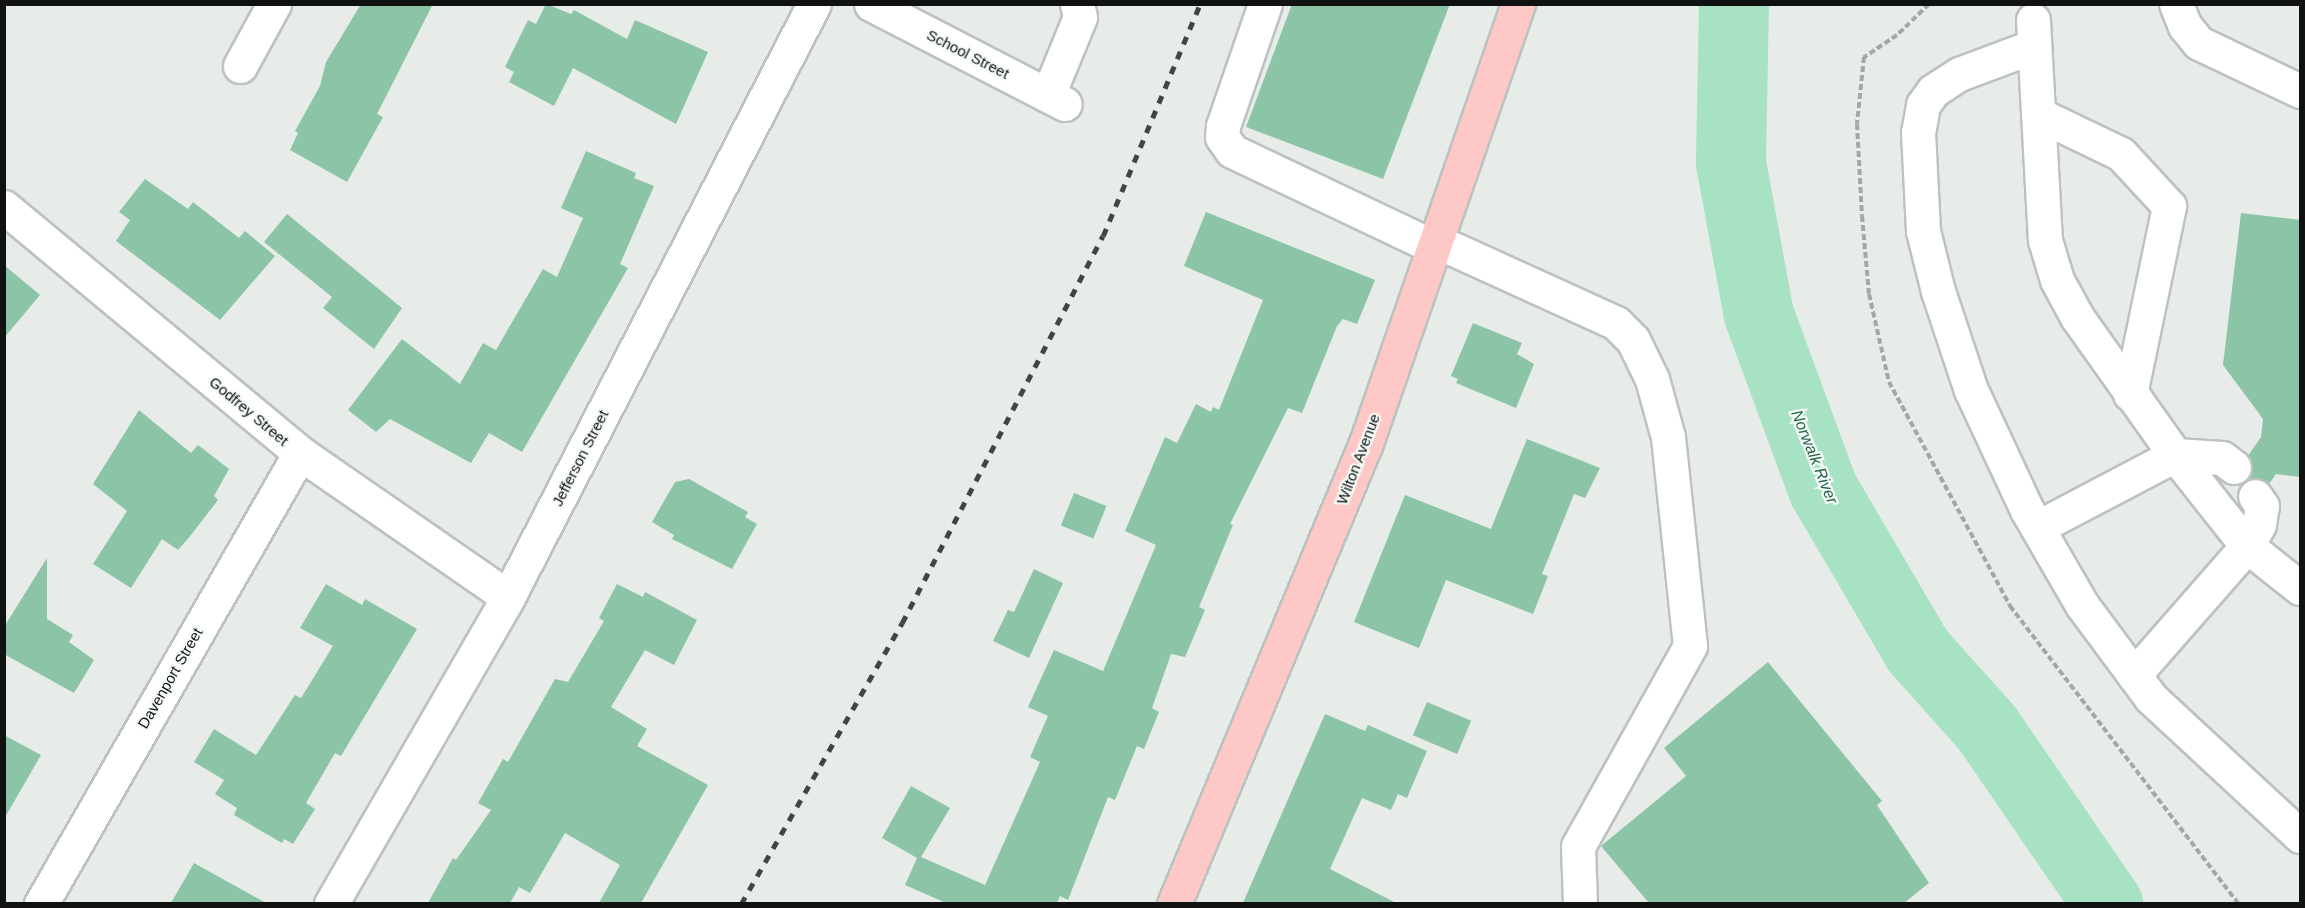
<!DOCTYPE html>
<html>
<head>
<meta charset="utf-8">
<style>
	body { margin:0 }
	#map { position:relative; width:2305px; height:908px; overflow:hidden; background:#e7ece9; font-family:Arial,sans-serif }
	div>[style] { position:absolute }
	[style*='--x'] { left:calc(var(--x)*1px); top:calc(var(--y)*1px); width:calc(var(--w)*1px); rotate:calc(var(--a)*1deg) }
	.river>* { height:70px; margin:-35px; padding:0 35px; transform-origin:35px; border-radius:35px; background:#a8e2c4 }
	.building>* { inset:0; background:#8cc4a7; transform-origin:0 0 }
	.path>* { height:4px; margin-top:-2px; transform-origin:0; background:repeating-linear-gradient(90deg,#a4a8a5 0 6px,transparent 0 9px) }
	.roads { filter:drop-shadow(2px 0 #bcc2bf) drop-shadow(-2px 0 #bcc2bf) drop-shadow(0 2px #bcc2bf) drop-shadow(0 -2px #bcc2bf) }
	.minor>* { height:33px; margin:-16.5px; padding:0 16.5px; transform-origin:16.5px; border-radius:16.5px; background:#fff }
	.major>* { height:33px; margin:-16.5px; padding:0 16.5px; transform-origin:16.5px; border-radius:16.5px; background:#fec8c7 }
	.rail>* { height:4.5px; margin-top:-2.25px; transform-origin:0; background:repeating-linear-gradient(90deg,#414443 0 8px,transparent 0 16px) }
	span { translate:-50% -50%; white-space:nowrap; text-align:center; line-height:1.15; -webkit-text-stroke:4.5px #f4faf6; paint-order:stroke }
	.street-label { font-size:15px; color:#101211 }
	.water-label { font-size:16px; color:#236549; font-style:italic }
	.frame { position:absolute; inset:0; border:6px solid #101211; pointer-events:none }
</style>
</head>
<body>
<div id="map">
	<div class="river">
		<i style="--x:1734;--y:4;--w:159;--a:91.1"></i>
		<i style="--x:1731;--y:163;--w:155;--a:79.6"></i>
		<i style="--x:1759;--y:315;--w:185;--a:69.8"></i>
		<i style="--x:1823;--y:489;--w:188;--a:59.6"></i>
		<i style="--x:1918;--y:651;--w:103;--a:48.1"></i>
		<i style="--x:1987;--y:728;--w:214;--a:55.5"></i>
	</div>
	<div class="building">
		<i style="clip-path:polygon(361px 4px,433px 4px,377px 114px,383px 117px,347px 182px,290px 150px,298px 133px,295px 131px,320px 86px,326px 62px)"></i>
		<i style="clip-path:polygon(546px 4px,571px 14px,574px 10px,627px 39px,635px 20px,708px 52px,676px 124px,573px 68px,554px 106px,509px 82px,514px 72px,505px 67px,528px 20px,536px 24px)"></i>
		<i style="clip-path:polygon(1292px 4px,1450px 4px,1383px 179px,1246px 127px)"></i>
		<i style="clip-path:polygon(586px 151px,636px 173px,634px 178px,654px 186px,620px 264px,628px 268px,522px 452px,489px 433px,471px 463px,390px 419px,376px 432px,348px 410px,402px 339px,460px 384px,483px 343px,496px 350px,543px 269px,557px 277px,583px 218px,561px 208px)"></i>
		<i style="clip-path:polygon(145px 179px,188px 209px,193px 202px,239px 238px,245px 231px,275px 256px,220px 320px,116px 241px,130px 220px,119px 212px)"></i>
		<i style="clip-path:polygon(1206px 212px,1375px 280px,1357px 324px,1343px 319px,1337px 326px,1302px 413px,1288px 408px,1230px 524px,1233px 525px,1199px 607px,1205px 610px,1185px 657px,1171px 654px,1152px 708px,1159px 712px,1144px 749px,1137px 746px,1115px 800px,1108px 797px,1068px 900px,1060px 896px,1057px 903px,946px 903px,905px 885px,917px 858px,882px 838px,911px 786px,950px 808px,921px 857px,985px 885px,1040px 762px,1030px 757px,1048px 716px,1028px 707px,1054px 650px,1103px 671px,1156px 545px,1125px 531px,1165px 437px,1177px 443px,1196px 404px,1211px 412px,1213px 407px,1219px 410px,1263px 300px,1184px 266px)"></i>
		<i style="clip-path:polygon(2241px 213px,2301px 220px,2301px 477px,2276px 474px,2269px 484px,2262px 479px,2248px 479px,2253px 469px,2248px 456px,2261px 437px,2263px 419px,2223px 365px)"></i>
		<i style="clip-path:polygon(287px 214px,402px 308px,374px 349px,323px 308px,332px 297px,264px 242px)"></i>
		<i style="clip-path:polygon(4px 265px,40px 295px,4px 338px)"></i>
		<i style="clip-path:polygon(1473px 323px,1522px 343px,1517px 354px,1534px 364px,1516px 408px,1456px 383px,1458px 379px,1451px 376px)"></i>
		<i style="clip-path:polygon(139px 410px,191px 453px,198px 445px,229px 469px,214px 496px,218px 500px,191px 535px,178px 550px,162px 539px,131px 588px,93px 564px,127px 511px,93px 484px)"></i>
		<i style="clip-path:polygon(1527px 439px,1600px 468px,1585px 498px,1574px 494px,1542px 574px,1548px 576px,1533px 614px,1446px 580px,1419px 648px,1354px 622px,1405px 495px,1491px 529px)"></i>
		<i style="clip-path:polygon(689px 479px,748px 512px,745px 517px,757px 524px,732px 569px,672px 539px,674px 535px,652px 522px,675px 482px)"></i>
		<i style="left:1074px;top:493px;width:35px;height:35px;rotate:22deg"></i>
		<i style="clip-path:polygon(47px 558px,47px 619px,73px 635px,69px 642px,94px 660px,74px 693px,4px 654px,4px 627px)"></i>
		<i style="clip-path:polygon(1034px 569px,1063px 583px,1029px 658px,993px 641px,1008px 610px,1014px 612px)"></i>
		<i style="clip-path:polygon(326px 584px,362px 605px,365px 599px,417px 629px,341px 756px,335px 753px,306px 803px,315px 809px,293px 844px,284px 839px,282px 843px,234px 815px,237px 808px,215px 794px,224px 780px,194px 762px,214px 729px,256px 755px,295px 695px,301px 698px,333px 646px,300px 628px)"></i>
		<i style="clip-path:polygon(617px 584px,643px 597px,645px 592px,697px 620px,674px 665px,645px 650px,611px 707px,647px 729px,637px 746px,708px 785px,641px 903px,599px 903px,620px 865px,565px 833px,530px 893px,519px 887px,510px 903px,428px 903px,453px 858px,456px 860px,491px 810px,478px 803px,503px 759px,508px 762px,555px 679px,568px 682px,604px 621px,599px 618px)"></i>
		<i style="clip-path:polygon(1768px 662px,1882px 801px,1877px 805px,1929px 883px,1904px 903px,1649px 903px,1601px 846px,1686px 776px,1664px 748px)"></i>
		<i style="left:1427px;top:702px;width:48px;height:36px;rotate:23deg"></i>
		<i style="clip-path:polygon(1325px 714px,1365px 731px,1368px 725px,1427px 751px,1407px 798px,1398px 794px,1391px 810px,1362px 798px,1330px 869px,1396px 903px,1243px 903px)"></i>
		<i style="clip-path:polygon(4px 735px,41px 755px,4px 819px)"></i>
		<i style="clip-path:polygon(194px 863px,266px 903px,171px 903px)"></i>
	</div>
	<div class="path">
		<i style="--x:1929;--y:4;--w:45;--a:135.9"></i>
		<i style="--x:1897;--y:35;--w:40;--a:146"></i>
		<i style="--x:1864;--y:57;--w:67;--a:96"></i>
		<i style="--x:1857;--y:124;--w:92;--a:86.9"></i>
		<i style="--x:1862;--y:216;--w:78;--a:84.9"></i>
		<i style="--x:1869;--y:294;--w:90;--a:77.2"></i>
		<i style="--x:1889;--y:382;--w:255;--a:61.6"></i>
		<i style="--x:2010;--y:606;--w:376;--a:52.5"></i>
	</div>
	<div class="roads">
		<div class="minor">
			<i style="--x:871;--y:4;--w:218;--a:27.3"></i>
			<i style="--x:1265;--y:4;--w:129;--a:109"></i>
			<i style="--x:1223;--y:126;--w:11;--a:95"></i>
			<i style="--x:1222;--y:137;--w:17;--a:54"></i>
			<i style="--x:1232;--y:151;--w:224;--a:25.4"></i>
			<i style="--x:2176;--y:4;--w:24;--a:68"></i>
			<i style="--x:2185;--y:26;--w:22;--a:51"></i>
			<i style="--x:2199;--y:43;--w:112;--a:25.4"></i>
			<i style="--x:2033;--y:20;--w:220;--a:86.9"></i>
			<i style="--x:2045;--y:240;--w:42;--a:73.3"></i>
			<i style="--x:2057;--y:280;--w:42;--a:61.6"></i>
			<i style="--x:2077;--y:317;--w:169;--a:54.6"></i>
			<i style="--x:2175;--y:455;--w:116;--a:51.6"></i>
			<i style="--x:2247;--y:546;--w:68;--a:38.4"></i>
			<i style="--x:2034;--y:46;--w:80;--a:159.5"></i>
			<i style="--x:1959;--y:74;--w:31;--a:147"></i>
			<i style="--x:1933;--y:91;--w:17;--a:126"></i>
			<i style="--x:1923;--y:105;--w:27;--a:100"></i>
			<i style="--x:1918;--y:132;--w:99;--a:87.1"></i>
			<i style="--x:1923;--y:231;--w:62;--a:76"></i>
			<i style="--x:1938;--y:291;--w:104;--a:71.6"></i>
			<i style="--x:1971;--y:390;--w:132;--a:65"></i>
			<i style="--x:2027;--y:510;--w:110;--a:59.9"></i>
			<i style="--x:2082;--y:605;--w:116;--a:53.4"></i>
			<i style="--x:2151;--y:698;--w:203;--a:42.8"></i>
			<i style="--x:240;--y:66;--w:71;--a:-61.3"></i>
			<i style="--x:1048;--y:95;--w:84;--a:-67.7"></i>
			<i style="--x:1080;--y:17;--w:13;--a:-103"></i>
			<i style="--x:2038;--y:114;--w:92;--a:25.7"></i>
			<i style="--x:2121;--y:154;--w:71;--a:47.3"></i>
			<i style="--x:2169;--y:206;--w:192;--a:101.7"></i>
			<i style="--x:4;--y:207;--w:385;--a:39.7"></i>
			<i style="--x:300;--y:453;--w:253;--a:34.7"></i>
			<i style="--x:1436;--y:241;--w:198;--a:24.5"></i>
			<i style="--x:1616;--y:323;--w:24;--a:45"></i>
			<i style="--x:1633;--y:340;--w:43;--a:64"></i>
			<i style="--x:1652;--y:379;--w:60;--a:74.6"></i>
			<i style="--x:1668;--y:437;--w:210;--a:84"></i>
			<i style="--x:1690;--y:646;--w:229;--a:119.2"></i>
			<i style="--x:1578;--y:846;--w:58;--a:88"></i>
			<i style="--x:2038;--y:527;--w:155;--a:-27.7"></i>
			<i style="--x:2175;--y:455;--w:47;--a:3.7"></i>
			<i style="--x:2222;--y:458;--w:15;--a:37"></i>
			<i style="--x:2134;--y:675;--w:171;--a:-48.8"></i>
			<i style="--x:2247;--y:546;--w:25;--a:-61"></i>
			<i style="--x:2259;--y:524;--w:18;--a:-81"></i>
			<i style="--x:2262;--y:506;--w:12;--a:-125"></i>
			<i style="--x:41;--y:904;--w:520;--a:-60.13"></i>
			<i style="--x:331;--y:904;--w:354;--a:-60"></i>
			<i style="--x:508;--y:597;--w:667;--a:-62.71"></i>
		</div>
		<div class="major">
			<i style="--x:1174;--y:904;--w:499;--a:-67.4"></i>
			<i style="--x:1366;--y:443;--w:465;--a:-70.9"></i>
		</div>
	</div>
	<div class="rail">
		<i style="--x:741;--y:904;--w:324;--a:-60.2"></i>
		<i style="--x:902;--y:623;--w:436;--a:-62.6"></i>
		<i style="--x:1103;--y:236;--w:251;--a:-67.3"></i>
	</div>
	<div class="street-label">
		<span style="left:968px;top:54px;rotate:27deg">School Street</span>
		<span style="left:249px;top:411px;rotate:40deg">Godfrey Street</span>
		<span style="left:580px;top:458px;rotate:-63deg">Jefferson Street</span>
		<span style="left:1358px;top:459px;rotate:-69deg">Wilton Avenue</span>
		<span style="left:170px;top:678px;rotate:-60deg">Davenport Street</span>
	</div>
	<div class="water-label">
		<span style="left:1814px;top:457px;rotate:68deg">Norwalk River</span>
	</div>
	<div class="frame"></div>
</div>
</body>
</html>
